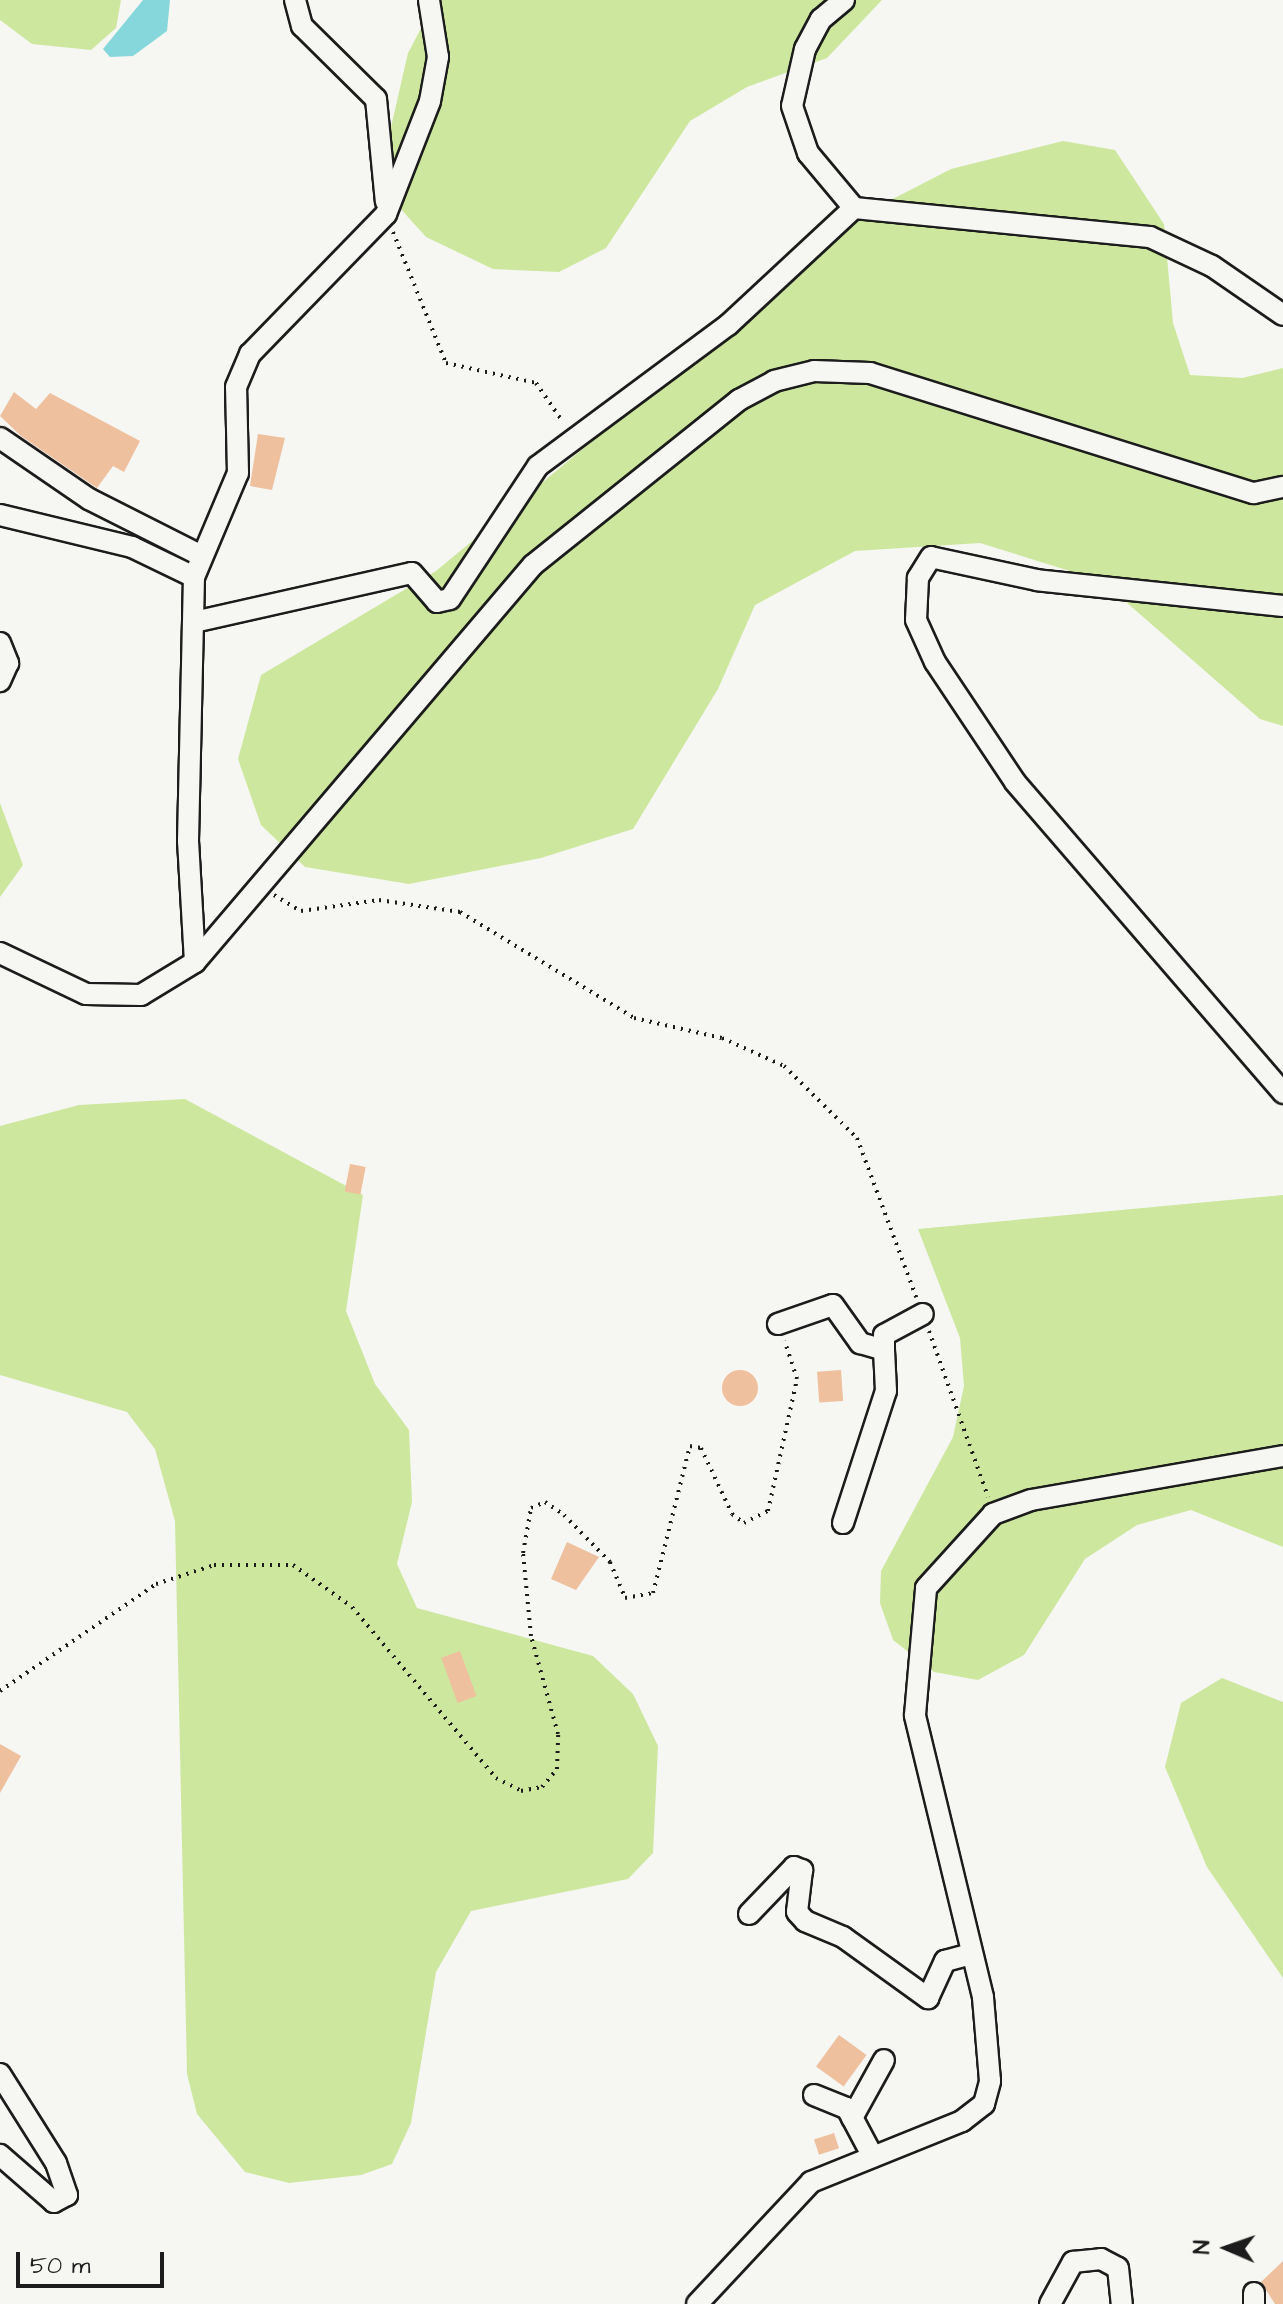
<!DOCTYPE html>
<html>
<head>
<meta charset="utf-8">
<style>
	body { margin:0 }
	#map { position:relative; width:1283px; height:2304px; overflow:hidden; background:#f6f6f2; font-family:"Architects Daughter",sans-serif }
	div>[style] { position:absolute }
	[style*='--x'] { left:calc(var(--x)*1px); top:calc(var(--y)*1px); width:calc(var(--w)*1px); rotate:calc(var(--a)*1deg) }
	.green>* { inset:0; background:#cde89e }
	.water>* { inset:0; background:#85d7dc }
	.building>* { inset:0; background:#eec09e; transform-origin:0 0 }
	.round { border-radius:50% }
	.path>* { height:4px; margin-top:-2px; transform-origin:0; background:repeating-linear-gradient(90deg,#1c1c1c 0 2px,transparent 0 8px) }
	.roads { filter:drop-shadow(2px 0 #1c1c1c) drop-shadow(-2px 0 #1c1c1c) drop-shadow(0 2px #1c1c1c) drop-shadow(0 -2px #1c1c1c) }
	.minor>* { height:20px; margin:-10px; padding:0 10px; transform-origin:10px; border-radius:10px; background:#f6f6f2 }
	span { translate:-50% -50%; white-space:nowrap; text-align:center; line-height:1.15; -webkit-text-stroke:8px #f6f6f2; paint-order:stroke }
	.north { position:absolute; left:1187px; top:2208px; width:80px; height:80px; -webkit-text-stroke:6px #f6f6f2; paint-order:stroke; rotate:272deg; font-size:22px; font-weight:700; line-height:32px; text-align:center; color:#1c1c1c }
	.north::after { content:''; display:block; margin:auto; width:28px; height:36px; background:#1c1c1c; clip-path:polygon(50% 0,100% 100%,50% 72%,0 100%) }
	.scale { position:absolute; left:16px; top:2252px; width:148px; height:36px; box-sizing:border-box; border:4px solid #1c1c1c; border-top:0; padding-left:10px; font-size:24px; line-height:28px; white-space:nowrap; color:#1c1c1c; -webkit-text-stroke:6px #f6f6f2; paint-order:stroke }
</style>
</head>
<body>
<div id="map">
	<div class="green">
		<i style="clip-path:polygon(0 0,121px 0,116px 28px,91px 50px,32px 44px,0 20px)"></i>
		<i style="clip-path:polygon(436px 0,882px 0,827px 58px,747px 87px,690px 121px,606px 248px,559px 272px,493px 269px,426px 237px,389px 196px,388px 140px,408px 53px)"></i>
		<i style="clip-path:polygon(1063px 141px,1115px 150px,1164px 224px,1173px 323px,1190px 375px,1242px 378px,1283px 368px,1283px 726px,1260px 719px,1102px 581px,980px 543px,855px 551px,755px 605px,718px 689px,633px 829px,541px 858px,409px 884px,305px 867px,261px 825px,238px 759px,261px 675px,436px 571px,734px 323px,823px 235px,951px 169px)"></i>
		<i style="clip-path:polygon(0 803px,23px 865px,0 897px)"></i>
		<i style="clip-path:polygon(185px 1099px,363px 1195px,346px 1311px,375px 1384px,409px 1430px,412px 1502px,397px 1564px,417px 1608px,593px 1656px,633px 1694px,658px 1746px,653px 1853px,628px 1879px,471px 1911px,436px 1972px,411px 2123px,392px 2164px,361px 2175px,289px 2183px,245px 2172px,197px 2114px,187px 2074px,175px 1521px,155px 1449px,127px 1412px,0 1375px,0 1126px,79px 1105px)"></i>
		<i style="clip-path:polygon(1283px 1195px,1283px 1547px,1191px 1510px,1137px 1525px,1085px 1559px,1024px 1655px,978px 1680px,934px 1672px,893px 1640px,880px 1603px,881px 1571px,953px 1437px,964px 1386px,960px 1338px,918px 1229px)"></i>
		<i style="clip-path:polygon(1222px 1678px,1283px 1702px,1283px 1978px,1207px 1867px,1165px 1767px,1181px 1703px)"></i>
	</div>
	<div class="water">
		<i style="clip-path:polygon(143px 0,170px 0,167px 31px,133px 56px,110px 57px,103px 49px)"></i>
	</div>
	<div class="building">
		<i style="clip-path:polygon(14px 392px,36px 409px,50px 393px,140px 441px,124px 472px,113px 466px,97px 488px,21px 436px,0 416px)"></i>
		<i style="clip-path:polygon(258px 434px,285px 438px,272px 490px,250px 486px)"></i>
		<i style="left:350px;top:1164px;width:16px;height:28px;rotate:11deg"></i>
		<i class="round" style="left:722px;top:1370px;width:36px;height:36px"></i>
		<i style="left:841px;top:1370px;width:31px;height:24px;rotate:86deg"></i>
		<i style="clip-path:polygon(567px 1542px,599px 1557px,576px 1590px,551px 1579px)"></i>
		<i style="left:460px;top:1651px;width:48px;height:20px;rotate:70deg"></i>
		<i style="clip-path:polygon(0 1744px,21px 1756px,0 1793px)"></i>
		<i style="left:839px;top:2035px;width:34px;height:39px;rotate:36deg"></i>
		<i style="left:834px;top:2133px;width:16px;height:21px;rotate:72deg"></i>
		<i style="clip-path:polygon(1283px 2261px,1283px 2304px,1275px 2304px,1261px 2282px)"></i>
	</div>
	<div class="path">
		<i style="--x:393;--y:232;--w:141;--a:68"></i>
		<i style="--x:446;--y:363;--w:92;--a:12.5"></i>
		<i style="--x:536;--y:383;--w:47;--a:55.3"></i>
		<i style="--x:274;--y:895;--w:31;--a:31"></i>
		<i style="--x:301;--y:911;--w:79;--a:-8"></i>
		<i style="--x:379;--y:900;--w:82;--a:8.4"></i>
		<i style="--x:460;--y:912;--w:204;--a:31.3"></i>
		<i style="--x:634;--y:1018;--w:90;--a:12.8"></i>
		<i style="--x:722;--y:1038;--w:68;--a:24.3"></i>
		<i style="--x:784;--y:1066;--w:103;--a:44.6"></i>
		<i style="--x:857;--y:1138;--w:170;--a:69.6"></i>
		<i style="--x:929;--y:1331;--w:176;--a:70.4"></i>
		<i style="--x:0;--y:1691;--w:189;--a:-34.4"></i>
		<i style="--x:156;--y:1584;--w:61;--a:-18.1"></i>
		<i style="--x:214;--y:1565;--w:79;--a:0"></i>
		<i style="--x:293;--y:1565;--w:72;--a:35.4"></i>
		<i style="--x:352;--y:1607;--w:224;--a:49.9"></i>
		<i style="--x:496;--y:1778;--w:28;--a:27"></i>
		<i style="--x:521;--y:1791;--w:21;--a:-11"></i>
		<i style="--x:542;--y:1787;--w:23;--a:-50"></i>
		<i style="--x:557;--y:1769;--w:35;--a:-88"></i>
		<i style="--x:558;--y:1734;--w:102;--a:-105.4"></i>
		<i style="--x:531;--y:1636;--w:83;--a:-95.5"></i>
		<i style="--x:523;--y:1553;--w:46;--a:-79.9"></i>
		<i style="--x:531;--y:1508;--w:15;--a:-23"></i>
		<i style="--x:545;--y:1502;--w:23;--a:34"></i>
		<i style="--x:564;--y:1515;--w:66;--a:45.6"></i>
		<i style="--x:610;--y:1562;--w:39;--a:67"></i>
		<i style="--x:625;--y:1598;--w:28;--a:-10"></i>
		<i style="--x:653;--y:1593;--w:152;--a:-75.9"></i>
		<i style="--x:690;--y:1446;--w:11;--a:10"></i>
		<i style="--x:701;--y:1448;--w:73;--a:64.8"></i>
		<i style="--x:732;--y:1514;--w:15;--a:37"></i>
		<i style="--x:744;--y:1523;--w:27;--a:-27"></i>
		<i style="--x:768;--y:1511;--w:135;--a:-77.6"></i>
		<i style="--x:797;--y:1379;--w:40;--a:-108"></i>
	</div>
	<div class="roads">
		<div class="minor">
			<i style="--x:295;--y:0;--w:27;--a:75"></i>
			<i style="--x:302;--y:26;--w:104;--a:44.6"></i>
			<i style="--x:376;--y:99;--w:103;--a:84.5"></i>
			<i style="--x:844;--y:0;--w:30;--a:140"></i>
			<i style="--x:821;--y:19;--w:34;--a:118"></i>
			<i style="--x:805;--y:49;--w:58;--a:102.8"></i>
			<i style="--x:792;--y:106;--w:50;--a:71.2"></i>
			<i style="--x:808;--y:153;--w:72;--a:50.1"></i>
			<i style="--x:854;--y:208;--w:297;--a:5.6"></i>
			<i style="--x:1150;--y:237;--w:68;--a:25.1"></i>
			<i style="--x:1212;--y:266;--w:86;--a:34.6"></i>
			<i style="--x:0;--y:438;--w:108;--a:34.4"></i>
			<i style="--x:89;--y:499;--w:124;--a:26.8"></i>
			<i style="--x:0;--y:515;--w:136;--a:13.6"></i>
			<i style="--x:132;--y:547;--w:69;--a:25.8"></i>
			<i style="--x:1283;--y:606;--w:247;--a:-174"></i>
			<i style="--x:1037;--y:580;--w:108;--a:-167.8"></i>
			<i style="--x:931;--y:557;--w:25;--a:122"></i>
			<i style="--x:918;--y:578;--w:42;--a:92.7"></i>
			<i style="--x:916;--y:620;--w:46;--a:65.7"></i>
			<i style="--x:935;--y:662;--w:144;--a:56.3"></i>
			<i style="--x:1015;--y:782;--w:411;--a:49.2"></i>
			<i style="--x:194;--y:622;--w:223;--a:-12.7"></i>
			<i style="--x:412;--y:573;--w:38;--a:49"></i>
			<i style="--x:437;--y:602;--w:13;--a:-13"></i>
			<i style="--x:450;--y:599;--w:159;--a:-56.5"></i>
			<i style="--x:538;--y:466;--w:237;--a:-36.6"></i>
			<i style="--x:728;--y:325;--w:172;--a:-42.9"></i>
			<i style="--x:0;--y:643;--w:22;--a:68"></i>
			<i style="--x:8;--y:663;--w:20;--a:114"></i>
			<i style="--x:0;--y:953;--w:95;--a:25.5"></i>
			<i style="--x:86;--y:994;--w:55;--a:1"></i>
			<i style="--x:141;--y:995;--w:63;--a:-31.4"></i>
			<i style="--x:195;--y:962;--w:521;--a:-49.59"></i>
			<i style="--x:533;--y:565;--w:264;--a:-38.7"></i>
			<i style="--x:739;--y:400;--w:40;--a:-28"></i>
			<i style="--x:774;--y:381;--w:41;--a:-14"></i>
			<i style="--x:814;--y:371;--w:56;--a:2"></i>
			<i style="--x:870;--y:373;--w:402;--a:17.4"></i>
			<i style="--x:1254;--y:493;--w:30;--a:-12"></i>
			<i style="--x:195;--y:962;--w:121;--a:-93.3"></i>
			<i style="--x:188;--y:841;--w:264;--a:-88.7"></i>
			<i style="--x:194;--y:577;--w:113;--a:-67.1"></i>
			<i style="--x:238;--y:473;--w:86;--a:-91.3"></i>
			<i style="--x:236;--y:387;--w:36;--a:-67"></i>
			<i style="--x:250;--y:354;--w:195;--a:-45.8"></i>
			<i style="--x:386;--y:214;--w:121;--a:-68.7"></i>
			<i style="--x:430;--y:101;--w:45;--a:-79.7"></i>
			<i style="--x:438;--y:57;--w:58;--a:-99"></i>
			<i style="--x:778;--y:1324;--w:58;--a:-19.1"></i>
			<i style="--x:833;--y:1305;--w:47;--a:54.6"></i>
			<i style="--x:860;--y:1343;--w:25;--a:16"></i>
			<i style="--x:884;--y:1350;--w:15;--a:-90"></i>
			<i style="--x:884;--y:1335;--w:44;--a:-28.3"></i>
			<i style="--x:843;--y:1523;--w:139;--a:-72"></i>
			<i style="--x:886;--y:1391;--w:41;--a:-92.8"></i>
			<i style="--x:749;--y:1914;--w:65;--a:-46.2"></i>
			<i style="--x:794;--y:1867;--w:9;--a:21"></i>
			<i style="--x:802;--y:1870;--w:42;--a:96.8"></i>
			<i style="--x:797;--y:1912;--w:12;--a:48"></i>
			<i style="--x:805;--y:1921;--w:41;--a:22.8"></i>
			<i style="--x:843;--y:1937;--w:105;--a:35.7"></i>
			<i style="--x:928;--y:1998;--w:41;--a:-65.3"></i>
			<i style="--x:945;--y:1961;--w:28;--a:-15"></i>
			<i style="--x:0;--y:2074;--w:105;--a:57.8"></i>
			<i style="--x:56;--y:2163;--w:34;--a:71"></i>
			<i style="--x:67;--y:2195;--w:15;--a:152"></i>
			<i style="--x:54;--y:2202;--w:72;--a:-139"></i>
			<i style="--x:814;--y:2095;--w:35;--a:22"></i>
			<i style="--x:847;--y:2108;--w:55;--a:62"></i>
			<i style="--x:852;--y:2118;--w:66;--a:-61.1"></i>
			<i style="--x:1254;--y:2293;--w:11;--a:90"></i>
			<i style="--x:697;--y:2304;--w:167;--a:-46.9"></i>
			<i style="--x:811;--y:2182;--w:163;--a:-22"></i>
			<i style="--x:962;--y:2121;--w:28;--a:-38"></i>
			<i style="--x:984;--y:2104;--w:24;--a:-75"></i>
			<i style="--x:990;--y:2081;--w:84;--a:-94.8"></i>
			<i style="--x:983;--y:1997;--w:290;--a:-103.6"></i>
			<i style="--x:915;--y:1715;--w:127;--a:-85"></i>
			<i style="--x:926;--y:1588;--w:100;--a:-47.8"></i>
			<i style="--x:993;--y:1514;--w:40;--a:-20.2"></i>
			<i style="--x:1031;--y:1500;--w:256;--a:-9.9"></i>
			<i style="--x:1050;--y:2304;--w:48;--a:-61.3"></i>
			<i style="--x:1073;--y:2262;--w:28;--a:-6"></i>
			<i style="--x:1101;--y:2259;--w:19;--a:28"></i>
			<i style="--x:1118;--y:2268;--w:36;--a:84"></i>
		</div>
	</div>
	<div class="north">N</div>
	<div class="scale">50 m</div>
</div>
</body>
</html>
